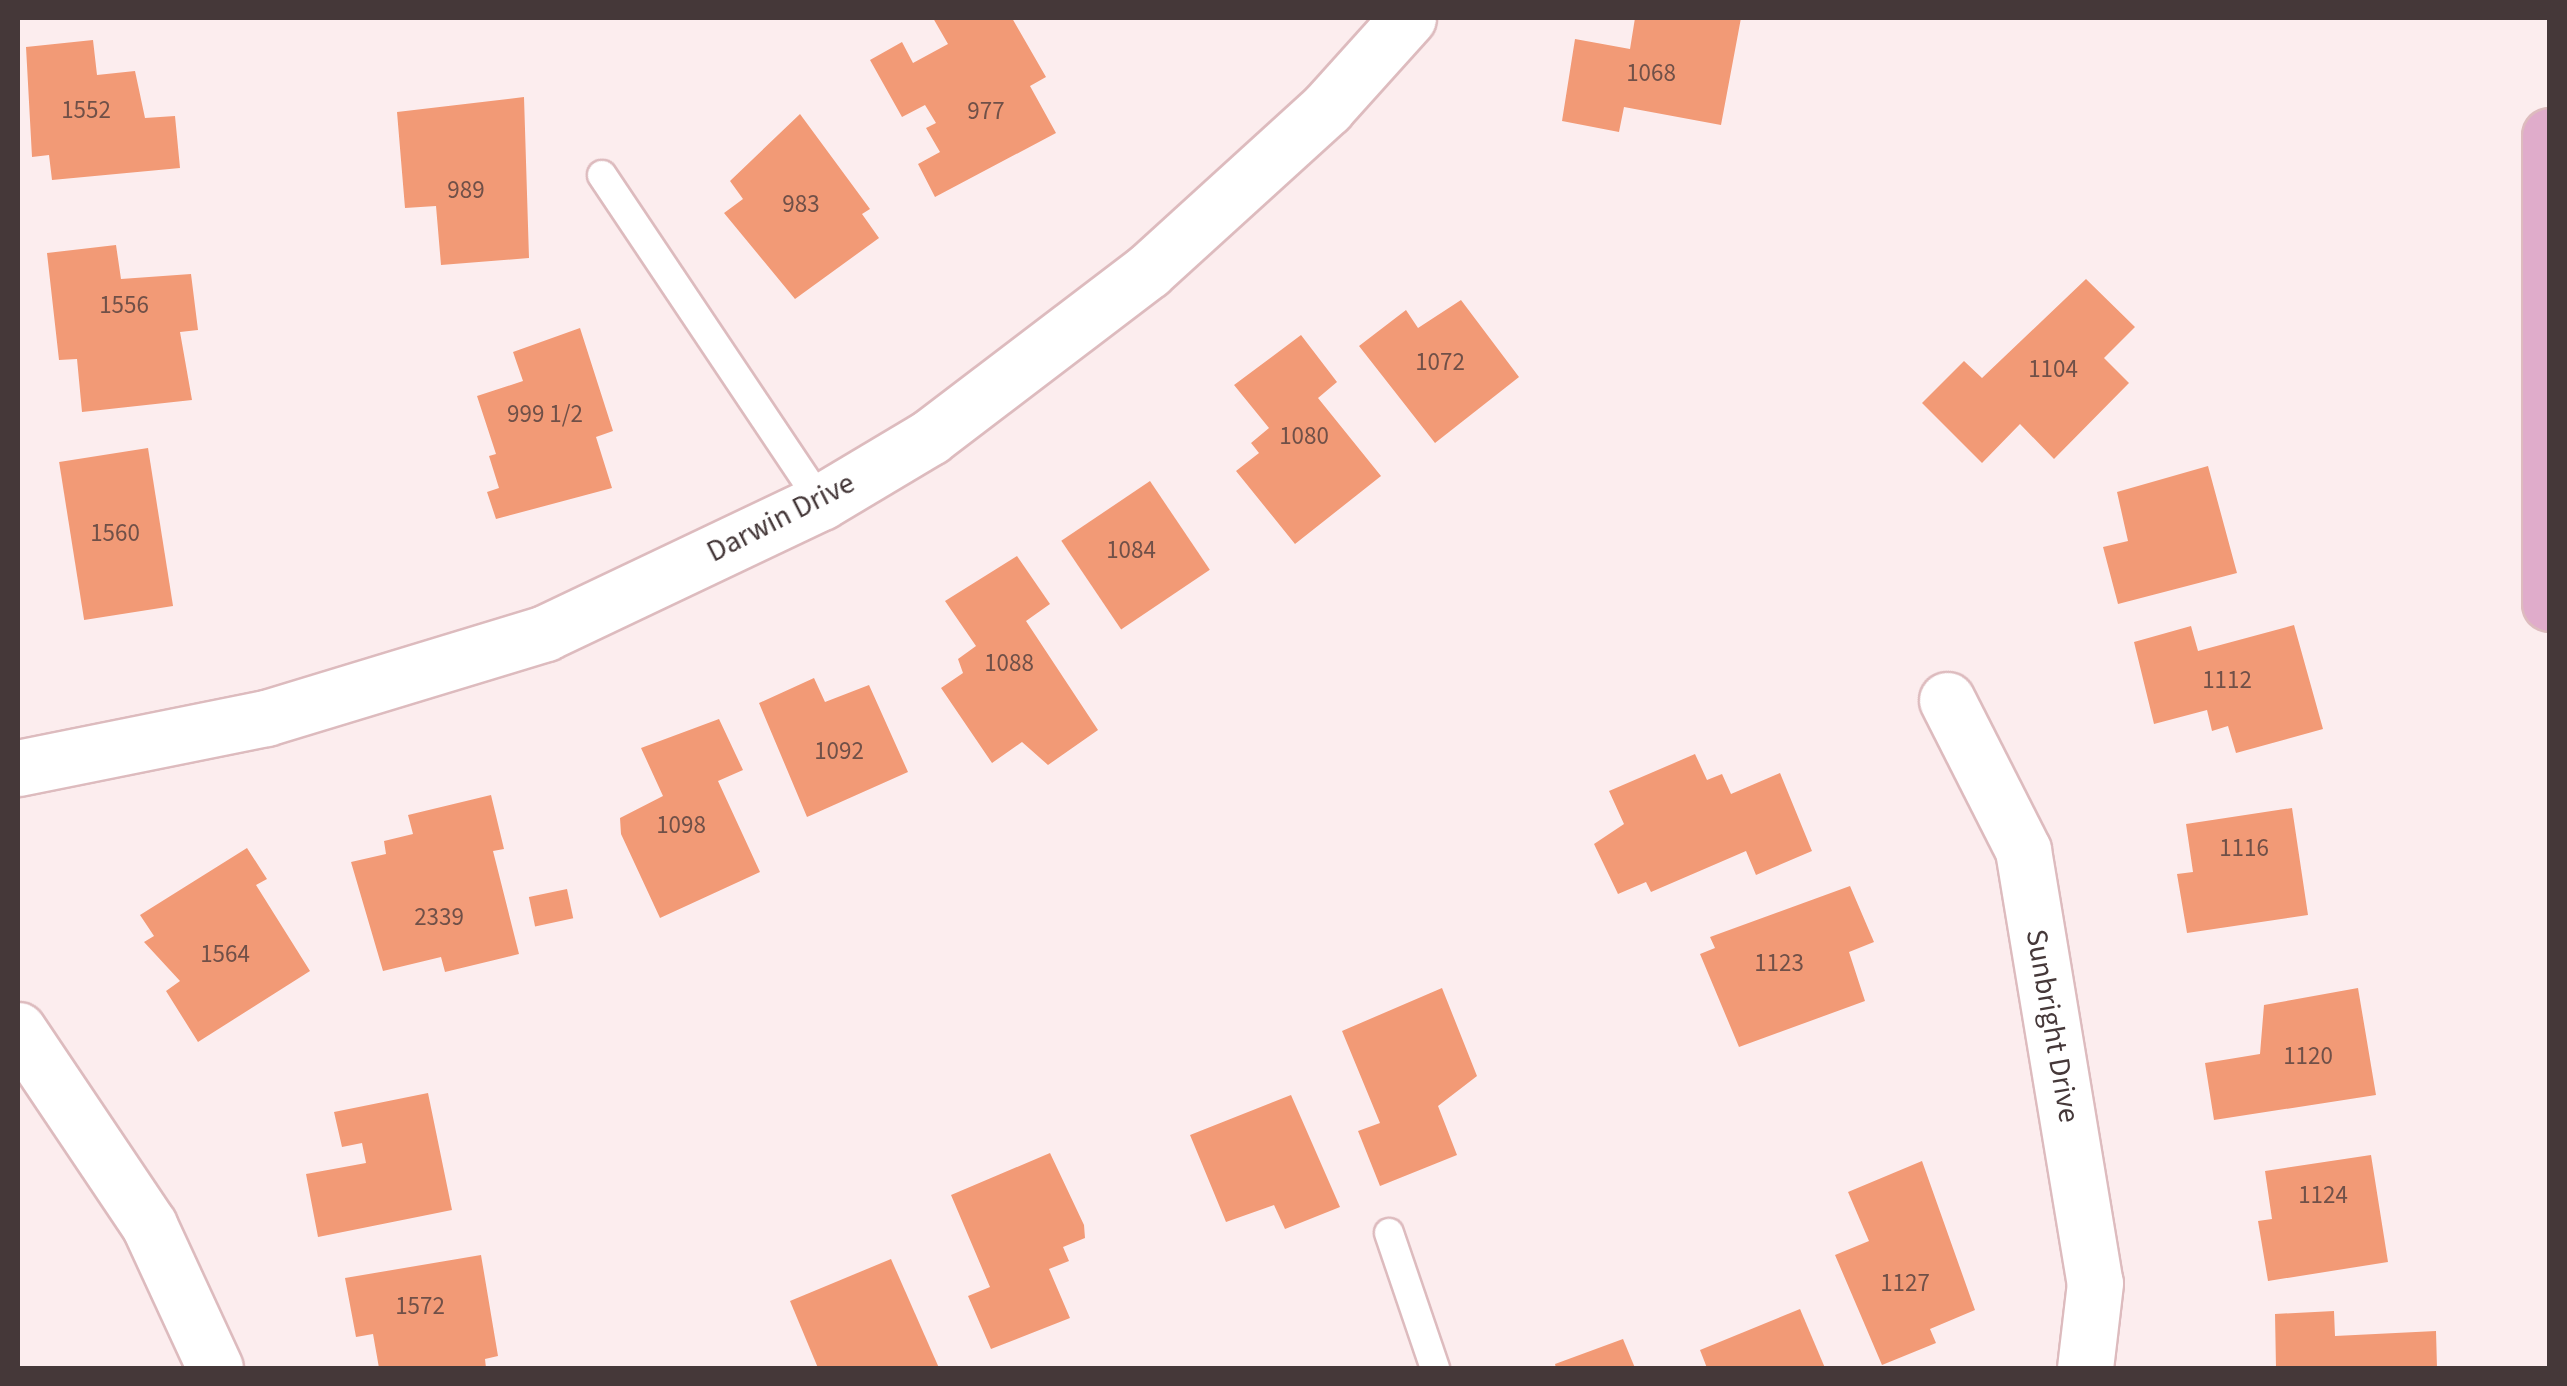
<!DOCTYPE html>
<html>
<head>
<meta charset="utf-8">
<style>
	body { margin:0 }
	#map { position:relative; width:2567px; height:1386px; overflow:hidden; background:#fcedee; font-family:"Source Sans 3",sans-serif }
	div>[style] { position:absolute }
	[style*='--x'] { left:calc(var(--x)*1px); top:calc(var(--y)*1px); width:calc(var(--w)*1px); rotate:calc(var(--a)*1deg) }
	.building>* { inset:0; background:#f29a76; transform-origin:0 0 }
	.roads { filter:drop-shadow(2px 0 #ddbbbe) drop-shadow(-2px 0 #ddbbbe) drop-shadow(0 2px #ddbbbe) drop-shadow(0 -2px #ddbbbe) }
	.service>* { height:28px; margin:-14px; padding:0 14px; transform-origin:14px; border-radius:14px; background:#fff }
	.minor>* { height:55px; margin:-27.5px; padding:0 27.5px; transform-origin:27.5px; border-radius:27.5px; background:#fff }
	.tertiary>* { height:55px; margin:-27.5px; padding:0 27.5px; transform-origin:27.5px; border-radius:27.5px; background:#fff }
	.primary>* { height:55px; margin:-27.5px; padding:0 27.5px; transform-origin:27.5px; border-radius:27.5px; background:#e0accb }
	span { translate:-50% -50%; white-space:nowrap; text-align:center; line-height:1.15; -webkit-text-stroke:8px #fff; paint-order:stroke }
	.number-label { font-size:25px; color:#705048 }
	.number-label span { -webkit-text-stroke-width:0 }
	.street-label { font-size:30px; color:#453839 }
	.frame { position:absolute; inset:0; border:20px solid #453839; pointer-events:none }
</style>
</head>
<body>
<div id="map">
	<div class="building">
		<i style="clip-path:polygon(933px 18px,1012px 18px,1046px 77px,1030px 86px,1056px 133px,935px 197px,918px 164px,940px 152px,926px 128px,936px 123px,925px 105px,902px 117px,870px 60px,902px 42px,913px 63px,948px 44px)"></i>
		<i style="clip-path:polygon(1635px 18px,1741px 18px,1721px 125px,1624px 107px,1619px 132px,1562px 121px,1575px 39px,1630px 49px)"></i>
		<i style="clip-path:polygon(93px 40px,97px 75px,135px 71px,145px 118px,175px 116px,180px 168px,52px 180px,49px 155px,32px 157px,26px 47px)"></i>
		<i style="clip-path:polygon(524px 97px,529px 258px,441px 265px,436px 206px,405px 208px,397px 112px)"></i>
		<i style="clip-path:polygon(800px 114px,870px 209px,862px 214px,879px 238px,795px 299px,724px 213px,743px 199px,730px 181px)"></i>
		<i style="clip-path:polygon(116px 245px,121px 279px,191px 274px,198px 330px,180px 332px,192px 400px,82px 412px,77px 359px,59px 360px,47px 253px)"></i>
		<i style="clip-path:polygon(2086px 279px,2135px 327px,2104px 358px,2129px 383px,2054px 459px,2020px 424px,1982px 463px,1922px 403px,1964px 361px,1982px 378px)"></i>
		<i style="clip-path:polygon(1461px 300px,1519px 377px,1435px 443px,1359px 346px,1406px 310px,1418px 328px)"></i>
		<i style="clip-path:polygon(580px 328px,613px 431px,596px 437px,612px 488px,496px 519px,487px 492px,499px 488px,489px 456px,496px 454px,477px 396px,523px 381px,513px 352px)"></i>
		<i style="clip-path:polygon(1301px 335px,1337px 382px,1318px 398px,1381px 476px,1295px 544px,1236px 471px,1259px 453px,1251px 443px,1269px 428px,1234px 385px)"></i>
		<i style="left:148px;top:448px;width:160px;height:90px;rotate:81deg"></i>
		<i style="clip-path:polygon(2208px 466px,2237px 573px,2118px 604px,2103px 547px,2128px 541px,2117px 492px)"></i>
		<i style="left:1150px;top:481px;width:107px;height:107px;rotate:56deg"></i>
		<i style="clip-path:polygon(1017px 556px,1050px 604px,1026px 621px,1098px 730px,1048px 765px,1022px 742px,992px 763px,941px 688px,963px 673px,958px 659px,976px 646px,945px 601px)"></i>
		<i style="clip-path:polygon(2294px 625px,2323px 729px,2236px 753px,2228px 726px,2212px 731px,2207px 710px,2154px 724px,2134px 642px,2191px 626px,2198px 651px)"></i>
		<i style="clip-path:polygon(814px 678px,825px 702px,869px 685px,908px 772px,807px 817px,759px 703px)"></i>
		<i style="clip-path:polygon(719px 719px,743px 770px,718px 781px,760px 872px,660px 918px,621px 834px,620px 818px,663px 796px,641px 748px)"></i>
		<i style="clip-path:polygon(1695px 754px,1707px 780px,1722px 774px,1731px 794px,1780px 773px,1812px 851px,1756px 875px,1746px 851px,1651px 892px,1646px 882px,1618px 894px,1594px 844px,1624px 824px,1609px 791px)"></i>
		<i style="clip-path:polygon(491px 795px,504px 849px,493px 851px,519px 954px,445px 972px,441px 957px,383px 971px,351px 862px,386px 854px,384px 841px,413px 834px,408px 815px)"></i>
		<i style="clip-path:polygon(2292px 808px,2308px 915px,2187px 933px,2177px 874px,2193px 872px,2186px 824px)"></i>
		<i style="clip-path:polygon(247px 848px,267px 879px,256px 885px,310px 971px,198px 1042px,166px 991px,180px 981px,144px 942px,154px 936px,140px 915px)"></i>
		<i style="clip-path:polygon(1850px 886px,1874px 942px,1849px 952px,1865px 1001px,1739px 1047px,1700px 954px,1715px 948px,1710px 937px)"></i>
		<i style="left:567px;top:889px;width:30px;height:39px;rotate:78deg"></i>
		<i style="clip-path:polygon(1442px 988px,1477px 1076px,1438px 1106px,1457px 1155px,1380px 1186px,1358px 1131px,1380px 1123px,1342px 1031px)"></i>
		<i style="clip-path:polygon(2358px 988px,2376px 1095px,2214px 1120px,2205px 1063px,2260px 1054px,2264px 1005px)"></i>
		<i style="clip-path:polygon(428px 1093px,452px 1210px,318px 1237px,306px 1174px,366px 1163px,362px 1143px,342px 1147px,334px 1112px)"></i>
		<i style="clip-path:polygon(1291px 1095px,1340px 1207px,1285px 1229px,1274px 1205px,1226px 1222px,1190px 1135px)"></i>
		<i style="clip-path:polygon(1050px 1153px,1084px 1225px,1085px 1238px,1063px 1247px,1069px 1261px,1049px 1269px,1070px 1318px,991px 1349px,968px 1296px,990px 1287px,951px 1195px)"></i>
		<i style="clip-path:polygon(2371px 1155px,2388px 1262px,2268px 1281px,2258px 1221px,2272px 1219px,2265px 1171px)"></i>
		<i style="clip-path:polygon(1922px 1161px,1975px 1310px,1930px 1329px,1936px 1343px,1882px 1365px,1835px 1255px,1869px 1241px,1848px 1192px)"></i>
		<i style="clip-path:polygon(481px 1255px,498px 1356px,485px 1359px,486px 1368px,379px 1368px,373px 1334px,356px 1337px,345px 1278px)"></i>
		<i style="clip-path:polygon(891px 1259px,939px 1368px,818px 1368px,790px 1301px)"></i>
		<i style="clip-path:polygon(1800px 1309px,1825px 1368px,1707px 1368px,1700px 1350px)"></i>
		<i style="clip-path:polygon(2334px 1311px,2335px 1336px,2436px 1331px,2437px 1368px,2276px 1368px,2275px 1314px)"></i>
		<i style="clip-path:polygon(1623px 1339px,1635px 1368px,1556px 1368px,1555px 1364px)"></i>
	</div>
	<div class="roads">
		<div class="service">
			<i style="--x:602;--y:175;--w:394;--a:56.2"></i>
			<i style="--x:1389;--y:1233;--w:143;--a:71.2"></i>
		</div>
		<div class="minor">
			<i style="--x:1947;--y:700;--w:168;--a:63.1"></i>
			<i style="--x:2023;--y:850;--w:439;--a:80.6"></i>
			<i style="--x:2095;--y:1283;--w:86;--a:96.7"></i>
			<i style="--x:18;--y:1030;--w:235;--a:56.1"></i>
			<i style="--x:149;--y:1225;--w:157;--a:65.2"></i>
		</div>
		<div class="tertiary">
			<i style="--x:18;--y:768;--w:253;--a:-11.4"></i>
			<i style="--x:266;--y:718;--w:292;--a:-16.9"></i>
			<i style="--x:545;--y:633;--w:306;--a:-25.4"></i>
			<i style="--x:821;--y:502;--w:127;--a:-30.8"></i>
			<i style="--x:930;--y:437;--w:274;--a:-37.3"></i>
			<i style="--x:1148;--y:271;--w:242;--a:-42.3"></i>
			<i style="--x:1327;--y:108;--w:121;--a:-48"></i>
		</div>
		<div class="primary">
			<i style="--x:2550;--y:136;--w:467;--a:90"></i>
		</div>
	</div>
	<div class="number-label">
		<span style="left:1651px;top:73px">1068</span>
		<span style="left:86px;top:110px">1552</span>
		<span style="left:986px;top:111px">977</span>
		<span style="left:466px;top:190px">989</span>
		<span style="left:801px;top:204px">983</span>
		<span style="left:124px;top:305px">1556</span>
		<span style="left:1440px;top:362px">1072</span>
		<span style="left:2053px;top:369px">1104</span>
		<span style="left:545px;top:414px">999 1/2</span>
		<span style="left:1304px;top:436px">1080</span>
		<span style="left:115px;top:533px">1560</span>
		<span style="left:1131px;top:550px">1084</span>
		<span style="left:1009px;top:663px">1088</span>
		<span style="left:2227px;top:680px">1112</span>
		<span style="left:839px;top:751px">1092</span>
		<span style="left:681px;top:825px">1098</span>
		<span style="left:2244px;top:848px">1116</span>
		<span style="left:439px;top:917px">2339</span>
		<span style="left:225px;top:954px">1564</span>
		<span style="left:1779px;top:963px">1123</span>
		<span style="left:2308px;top:1056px">1120</span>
		<span style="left:2323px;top:1195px">1124</span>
		<span style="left:1905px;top:1283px">1127</span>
		<span style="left:420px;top:1306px">1572</span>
	</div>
	<div class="street-label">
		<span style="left:781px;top:518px;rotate:-27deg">Darwin Drive</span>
		<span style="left:2052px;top:1026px;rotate:80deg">Sunbright Drive</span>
	</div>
	<div class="frame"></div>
</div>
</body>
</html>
